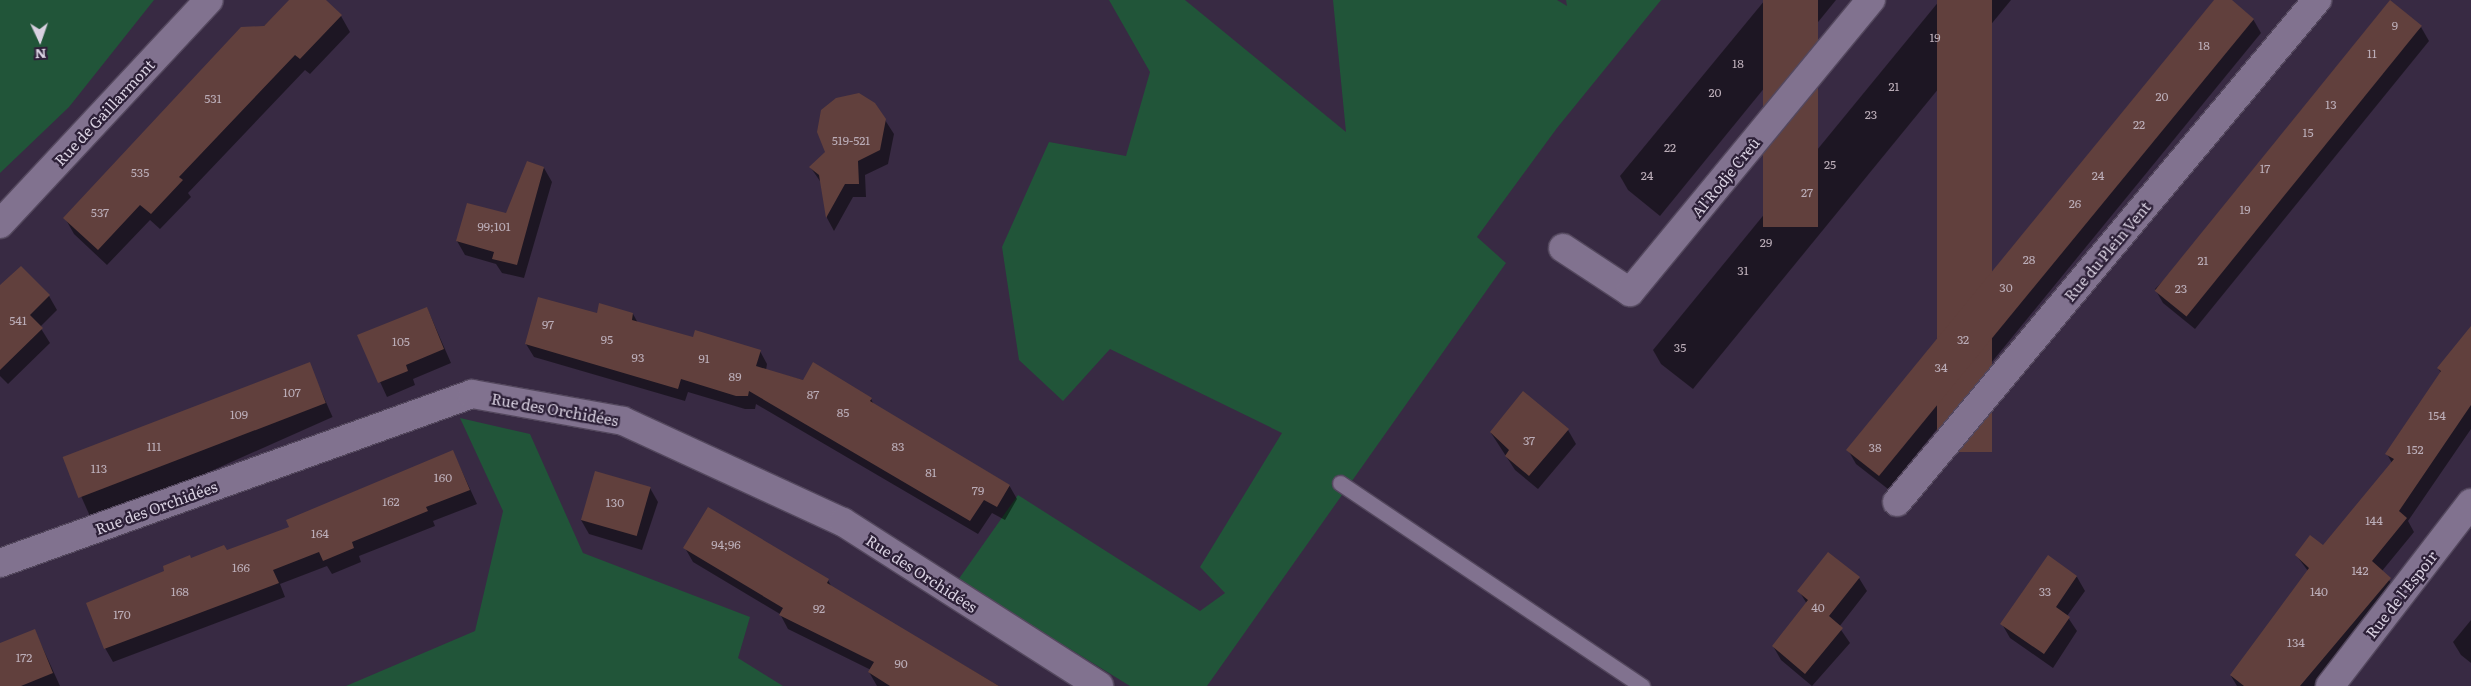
<!DOCTYPE html>
<html>
<head>
<meta charset="utf-8">
<style>
	body { margin:0 }
	#map { position:relative; width:2471px; height:686px; overflow:hidden; background:#382a43; font-family:Literata,serif }
	div>[style] { position:absolute }
	[style*='--x'] { left:calc(var(--x)*1px); top:calc(var(--y)*1px); width:calc(var(--w)*1px); rotate:calc(var(--a)*1deg) }
	.green>* { inset:0; background:#215539 }
	.shadow>* { inset:0; background:#0007; transform-origin:0 0 }
	.building>* { inset:0; background:#61403d; transform-origin:0 0 }
	.roads { filter:drop-shadow(1px 0 #53475d) drop-shadow(-1px 0 #53475d) drop-shadow(0 1px #53475d) drop-shadow(0 -1px #53475d) }
	.lane>* { height:15px; margin:-7.5px; padding:0 7.5px; transform-origin:7.5px; border-radius:7.5px; background:#81728f }
	.street>* { height:28px; margin:-14px; padding:0 14px; transform-origin:14px; border-radius:14px; background:#81728f }
	span { translate:-50% -50%; white-space:nowrap; text-align:center; line-height:1.15; -webkit-text-stroke:4.5px #2d2038; paint-order:stroke }
	.number-label { font-size:12px; color:#bbadb8 }
	.number-label span { -webkit-text-stroke-width:0 }
	.street-label { font-size:15px; color:#d9d1e1 }
	.north { position:absolute; left:15px; top:15px; width:50px; height:50px; -webkit-text-stroke:4px #2d2038; paint-order:stroke; rotate:177deg; font-size:14px; font-weight:700; line-height:20px; text-align:center; color:#d9d1e1 }
	.north::after { content:''; display:block; margin:auto; width:18px; height:22px; background:#d9d1e1; clip-path:polygon(50% 0,100% 100%,50% 72%,0 100%) }
</style>
</head>
<body>
<div id="map">
	<div class="green">
		<i style="clip-path:polygon(0 0,154px 0,69px 107px,0 173px)"></i>
		<i style="clip-path:polygon(1109px 0,1185px 0,1346px 132px,1333px 0,1557px 0,1567px 6px,1566px 0,1661px 0,1557px 128px,1477px 237px,1506px 263px,1207px 686px,1130px 686px,958px 580px,1018px 495px,1200px 611px,1225px 593px,1200px 567px,1282px 433px,1110px 349px,1063px 401px,1019px 360px,1002px 247px,1049px 142px,1126px 156px,1150px 72px)"></i>
		<i style="clip-path:polygon(460px 418px,530px 434px,583px 553px,750px 617px,738px 658px,783px 686px,346px 686px,475px 631px,503px 511px)"></i>
	</div>
	<div class="shadow">
		<i style="clip-path:polygon(291px 0,325px 0,341px 16px,350px 32px,310px 74px,305px 70px,188px 193px,191px 197px,160px 229px,150px 220px,107px 265px,74px 234px,65px 218px)"></i>
		<i style="clip-path:polygon(1765px 0,1836px 0,1660px 216px,1628px 190px,1620px 176px)"></i>
		<i style="clip-path:polygon(1940px 0,2011px 0,1693px 389px,1661px 364px,1653px 350px)"></i>
		<i style="clip-path:polygon(2216px 0,2230px 0,2253px 19px,2261px 33px,1888px 489px,1856px 464px,1848px 450px)"></i>
		<i style="clip-path:polygon(2421px 27px,2429px 41px,2195px 329px,2163px 303px,2155px 289px)"></i>
		<i style="clip-path:polygon(885px 120px,894px 134px,888px 164px,865px 175px,866px 197px,853px 197px,834px 231px,827px 218px,822px 184px,811px 168px)"></i>
		<i style="clip-path:polygon(544px 168px,552px 182px,524px 278px,502px 273px,496px 264px,465px 255px,457px 241px,507px 215px)"></i>
		<i style="clip-path:polygon(0 286px,49px 296px,57px 310px,40px 327px,50px 343px,8px 384px,0 376px)"></i>
		<i style="clip-path:polygon(427px 308px,451px 363px,413px 379px,415px 385px,387px 397px,359px 336px)"></i>
		<i style="clip-path:polygon(597px 314px,633px 314px,638px 323px,694px 338px,760px 351px,767px 364px,766px 370px,871px 399px,874px 405px,1009px 485px,1017px 499px,1005px 520px,992px 513px,978px 534px,756px 404px,755px 409px,745px 409px,688px 392px,685px 401px,534px 357px,526px 344px)"></i>
		<i style="clip-path:polygon(2471px 336px,2471px 429px,2408px 521px,2414px 532px,2382px 571px,2398px 592px,2319px 686px,2237px 686px,2231px 676px,2308px 571px,2296px 555px,2323px 547px,2392px 463px,2387px 454px,2441px 373px,2438px 368px)"></i>
		<i style="left:309px;top:364px;width:58px;height:262px;rotate:66deg"></i>
		<i style="clip-path:polygon(1568px 430px,1576px 444px,1538px 489px,1515px 470px,1491px 433px)"></i>
		<i style="clip-path:polygon(453px 452px,477px 504px,433px 521px,435px 526px,359px 556px,361px 562px,332px 574px,327px 566px,280px 584px,285px 597px,113px 662px,105px 648px,166px 571px,190px 559px,227px 552px,291px 528px)"></i>
		<i style="clip-path:polygon(650px 488px,658px 502px,642px 550px,589px 534px,581px 520px)"></i>
		<i style="clip-path:polygon(685px 548px,828px 580px,832px 588px,999px 686px,877px 686px,869px 672px,871px 670px,788px 629px,780px 614px,693px 562px)"></i>
		<i style="clip-path:polygon(2048px 557px,2077px 577px,2085px 591px,2067px 616px,2077px 631px,2053px 668px,2010px 638px,2002px 624px)"></i>
		<i style="clip-path:polygon(1859px 578px,1867px 591px,1839px 627px,1850px 643px,1812px 686px,1781px 660px,1773px 646px,1807px 604px,1799px 591px)"></i>
		<i style="clip-path:polygon(2471px 620px,2471px 663px,2461px 655px,2453px 642px)"></i>
		<i style="clip-path:polygon(35px 631px,60px 686px,0 686px,0 644px)"></i>
	</div>
	<div class="building">
		<i style="clip-path:polygon(289px 0,326px 0,342px 15px,300px 59px,295px 55px,179px 177px,183px 180px,151px 214px,140px 205px,98px 250px,63px 218px,241px 27px,264px 26px)"></i>
		<i style="left:1763px;top:0;width:55px;height:227px"></i>
		<i style="left:1937px;top:0;width:55px;height:452px"></i>
		<i style="clip-path:polygon(2214px 0,2232px 0,2254px 19px,1879px 476px,1846px 450px)"></i>
		<i style="left:2390px;top:0;width:41px;height:374px;rotate:39deg"></i>
		<i style="clip-path:polygon(859px 93px,875px 103px,886px 119px,880px 150px,858px 161px,859px 184px,845px 184px,826px 218px,819px 175px,809px 167px,825px 152px,817px 132px,821px 110px,836px 98px)"></i>
		<i style="clip-path:polygon(527px 161px,544px 167px,517px 265px,492px 259px,494px 252px,456px 241px,467px 203px,506px 213px)"></i>
		<i style="clip-path:polygon(21px 266px,50px 295px,30px 315px,43px 328px,0 370px,0 285px)"></i>
		<i style="clip-path:polygon(538px 297px,597px 313px,599px 303px,633px 313px,632px 320px,693px 337px,695px 330px,761px 350px,756px 366px,803px 380px,813px 362px,872px 398px,870px 401px,1010px 485px,997px 507px,984px 500px,970px 521px,749px 391px,748px 396px,736px 396px,681px 379px,678px 389px,525px 344px)"></i>
		<i style="clip-path:polygon(427px 307px,444px 349px,406px 365px,408px 371px,378px 383px,357px 335px)"></i>
		<i style="clip-path:polygon(2471px 326px,2471px 405px,2399px 511px,2407px 518px,2372px 561px,2391px 578px,2300px 686px,2244px 686px,2230px 675px,2309px 568px,2295px 555px,2310px 535px,2323px 545px,2394px 459px,2385px 454px,2441px 371px,2437px 368px)"></i>
		<i style="left:310px;top:362px;width:44px;height:265px;rotate:69deg"></i>
		<i style="clip-path:polygon(1523px 391px,1569px 429px,1529px 476px,1505px 456px,1509px 450px,1490px 432px)"></i>
		<i style="clip-path:polygon(453px 450px,470px 490px,426px 507px,428px 511px,352px 542px,354px 548px,323px 561px,319px 552px,273px 570px,279px 583px,104px 649px,86px 603px,164px 571px,163px 566px,190px 555px,191px 558px,224px 545px,227px 550px,289px 527px,286px 520px)"></i>
		<i style="left:595px;top:471px;width:58px;height:51px;rotate:16deg"></i>
		<i style="clip-path:polygon(708px 507px,829px 579px,827px 583px,999px 686px,890px 686px,868px 672px,874px 662px,779px 615px,783px 608px,683px 548px)"></i>
		<i style="clip-path:polygon(1828px 552px,1860px 577px,1829px 616px,1843px 628px,1805px 674px,1772px 646px,1808px 600px,1797px 591px)"></i>
		<i style="clip-path:polygon(2048px 555px,2077px 576px,2056px 607px,2070px 617px,2044px 654px,2000px 624px)"></i>
		<i style="clip-path:polygon(35px 629px,53px 673px,21px 686px,0 686px,0 643px)"></i>
	</div>
	<div class="roads">
		<div class="lane">
			<i style="--x:1340;--y:483;--w:364;--a:33.9"></i>
		</div>
		<div class="street">
			<i style="--x:0;--y:224;--w:306;--a:-47"></i>
			<i style="--x:1563;--y:248;--w:80;--a:33.3"></i>
			<i style="--x:1630;--y:292;--w:379;--a:-50.5"></i>
			<i style="--x:1897;--y:502;--w:655;--a:-50.08"></i>
			<i style="--x:0;--y:563;--w:501;--a:-19.7"></i>
			<i style="--x:472;--y:394;--w:153;--a:10.1"></i>
			<i style="--x:623;--y:421;--w:242;--a:24.7"></i>
			<i style="--x:843;--y:522;--w:304;--a:32.6"></i>
			<i style="--x:2330;--y:686;--w:231;--a:-52.4"></i>
		</div>
	</div>
	<div class="number-label">
		<span style="left:2395px;top:26px">9</span>
		<span style="left:1935px;top:38px">19</span>
		<span style="left:2204px;top:46px">18</span>
		<span style="left:2372px;top:54px">11</span>
		<span style="left:1738px;top:64px">18</span>
		<span style="left:1894px;top:87px">21</span>
		<span style="left:1715px;top:93px">20</span>
		<span style="left:2162px;top:97px">20</span>
		<span style="left:213px;top:99px">531</span>
		<span style="left:2331px;top:105px">13</span>
		<span style="left:1871px;top:115px">23</span>
		<span style="left:2139px;top:125px">22</span>
		<span style="left:2308px;top:133px">15</span>
		<span style="left:851px;top:141px">519-521</span>
		<span style="left:1670px;top:148px">22</span>
		<span style="left:1830px;top:165px">25</span>
		<span style="left:2265px;top:169px">17</span>
		<span style="left:140px;top:173px">535</span>
		<span style="left:1647px;top:176px">24</span>
		<span style="left:2098px;top:176px">24</span>
		<span style="left:1807px;top:193px">27</span>
		<span style="left:2075px;top:204px">26</span>
		<span style="left:2245px;top:210px">19</span>
		<span style="left:100px;top:213px">537</span>
		<span style="left:494px;top:227px">99;101</span>
		<span style="left:1766px;top:243px">29</span>
		<span style="left:2029px;top:260px">28</span>
		<span style="left:2203px;top:261px">21</span>
		<span style="left:1743px;top:271px">31</span>
		<span style="left:2006px;top:288px">30</span>
		<span style="left:2181px;top:289px">23</span>
		<span style="left:18px;top:321px">541</span>
		<span style="left:548px;top:325px">97</span>
		<span style="left:607px;top:340px">95</span>
		<span style="left:1963px;top:340px">32</span>
		<span style="left:401px;top:342px">105</span>
		<span style="left:1680px;top:348px">35</span>
		<span style="left:638px;top:358px">93</span>
		<span style="left:704px;top:359px">91</span>
		<span style="left:1941px;top:368px">34</span>
		<span style="left:735px;top:377px">89</span>
		<span style="left:292px;top:393px">107</span>
		<span style="left:813px;top:395px">87</span>
		<span style="left:843px;top:413px">85</span>
		<span style="left:239px;top:415px">109</span>
		<span style="left:2437px;top:416px">154</span>
		<span style="left:1529px;top:441px">37</span>
		<span style="left:154px;top:447px">111</span>
		<span style="left:898px;top:447px">83</span>
		<span style="left:1875px;top:448px">38</span>
		<span style="left:2415px;top:450px">152</span>
		<span style="left:99px;top:469px">113</span>
		<span style="left:931px;top:473px">81</span>
		<span style="left:443px;top:478px">160</span>
		<span style="left:978px;top:491px">79</span>
		<span style="left:391px;top:502px">162</span>
		<span style="left:615px;top:503px">130</span>
		<span style="left:2374px;top:521px">144</span>
		<span style="left:320px;top:534px">164</span>
		<span style="left:726px;top:545px">94;96</span>
		<span style="left:241px;top:568px">166</span>
		<span style="left:2360px;top:571px">142</span>
		<span style="left:180px;top:592px">168</span>
		<span style="left:2045px;top:592px">33</span>
		<span style="left:2319px;top:592px">140</span>
		<span style="left:1818px;top:608px">40</span>
		<span style="left:819px;top:609px">92</span>
		<span style="left:122px;top:615px">170</span>
		<span style="left:2296px;top:643px">134</span>
		<span style="left:24px;top:658px">172</span>
		<span style="left:901px;top:664px">90</span>
	</div>
	<div class="street-label">
		<span style="left:104px;top:112px;rotate:-47deg">Rue de Gaillarmont</span>
		<span style="left:1725px;top:177px;rotate:-51deg">Al'Rodje Creû</span>
		<span style="left:2107px;top:251px;rotate:-50deg">Rue du Plein Vent</span>
		<span style="left:555px;top:409px;rotate:10deg">Rue des Orchidées</span>
		<span style="left:156px;top:507px;rotate:-20deg">Rue des Orchidées</span>
		<span style="left:922px;top:573px;rotate:33deg">Rue des Orchidées</span>
		<span style="left:2401px;top:594px;rotate:-52deg">Rue de l'Espoir</span>
	</div>
	<div class="north">N</div>
</div>
</body>
</html>
